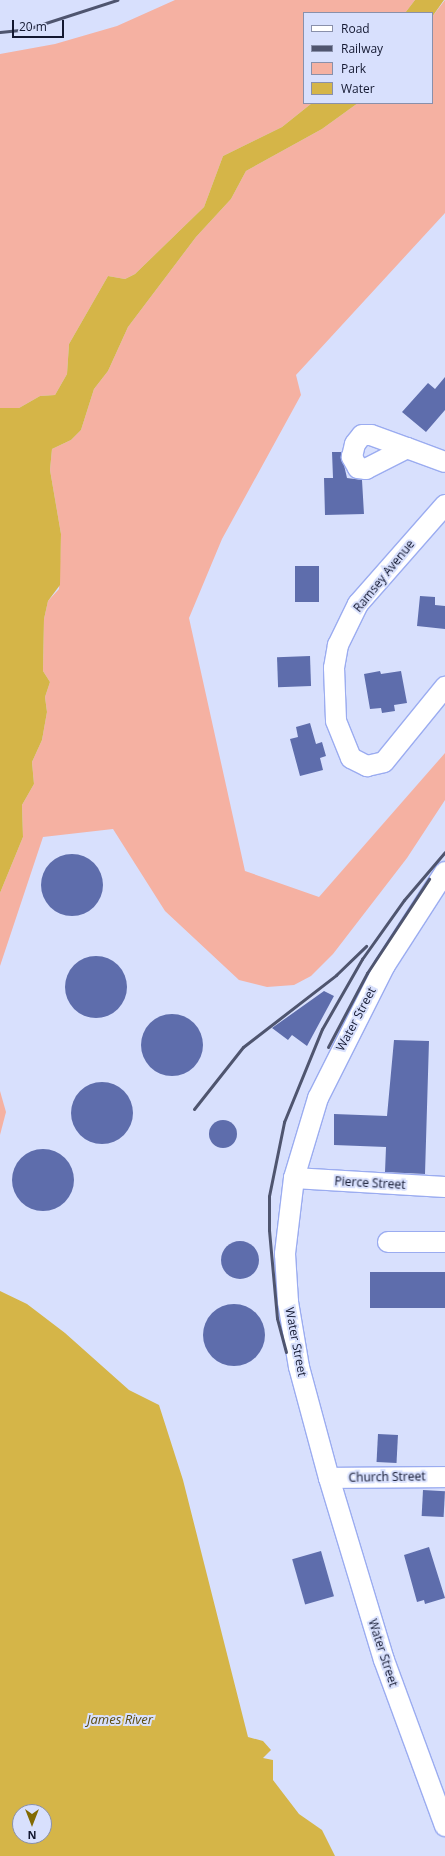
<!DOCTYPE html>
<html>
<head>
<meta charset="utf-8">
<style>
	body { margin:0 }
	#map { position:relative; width:445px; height:1856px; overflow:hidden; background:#d8e0fd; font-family:"Open Sans",sans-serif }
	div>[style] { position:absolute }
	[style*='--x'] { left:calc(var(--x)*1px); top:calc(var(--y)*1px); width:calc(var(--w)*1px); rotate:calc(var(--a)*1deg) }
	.green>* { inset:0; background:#f5b1a2 }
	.water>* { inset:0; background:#d5b548 }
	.building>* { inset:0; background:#5e6dac; transform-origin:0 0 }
	.round { border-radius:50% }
	.roads { filter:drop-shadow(1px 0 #9bacf0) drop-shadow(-1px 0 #9bacf0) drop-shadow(0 1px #9bacf0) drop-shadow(0 -1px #9bacf0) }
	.minor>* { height:20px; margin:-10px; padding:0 10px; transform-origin:10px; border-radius:10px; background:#fff }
	.rail>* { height:3px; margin:-1.5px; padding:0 1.5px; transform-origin:1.5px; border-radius:1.5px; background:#4f556f }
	span { translate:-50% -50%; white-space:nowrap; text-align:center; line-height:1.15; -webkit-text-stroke:4px #d8e0fd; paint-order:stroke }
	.street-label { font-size:12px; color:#131831 }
	.water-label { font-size:13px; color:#5d4d12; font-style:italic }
	.legend { position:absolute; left:303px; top:12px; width:130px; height:92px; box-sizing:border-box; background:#d8e0fd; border:1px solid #8990ab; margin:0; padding:5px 7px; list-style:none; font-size:12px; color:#131831 }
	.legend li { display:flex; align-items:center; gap:8px; height:20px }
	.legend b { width:20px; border:1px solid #8990ab }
	.north { position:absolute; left:12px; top:1804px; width:40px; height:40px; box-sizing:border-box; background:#d8e0fd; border:1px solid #8990ab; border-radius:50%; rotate:180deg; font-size:11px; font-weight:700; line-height:16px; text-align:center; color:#131831 }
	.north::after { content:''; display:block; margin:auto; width:14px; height:18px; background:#826a03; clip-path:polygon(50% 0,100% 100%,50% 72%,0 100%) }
	.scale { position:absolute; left:12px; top:20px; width:52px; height:18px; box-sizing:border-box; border:2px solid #131831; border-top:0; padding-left:5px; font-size:12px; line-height:14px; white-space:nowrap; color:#131831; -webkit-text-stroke:3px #d8e0fd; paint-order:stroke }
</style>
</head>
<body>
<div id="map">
	<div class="green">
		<i style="clip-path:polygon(175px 0,415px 0,405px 13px,304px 13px,304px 103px,312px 103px,282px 127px,223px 156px,204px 207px,135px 274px,125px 279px,108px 276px,69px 344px,67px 374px,55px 395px,40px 396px,19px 408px,0 408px,0 54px,55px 44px,117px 26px)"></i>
		<i style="clip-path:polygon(445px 0,445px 213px,296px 375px,301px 395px,222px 539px,189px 618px,245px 871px,319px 897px,445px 753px,445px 800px,407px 858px,333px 954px,311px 976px,294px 985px,267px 987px,239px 980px,165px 911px,113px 829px,43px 837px,0 966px,0 893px,23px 837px,22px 805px,34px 784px,32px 762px,42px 740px,47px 712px,45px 697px,50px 682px,43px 671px,44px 619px,48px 601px,59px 589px,61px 534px,50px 470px,52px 449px,71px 440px,81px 430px,94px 389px,108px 371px,128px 327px,196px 237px,231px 199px,246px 171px,322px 129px,358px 103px,432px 103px,432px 17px)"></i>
		<i style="clip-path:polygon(0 1091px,6px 1112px,0 1135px)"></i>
	</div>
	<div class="water">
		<i style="clip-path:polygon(415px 0,444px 0,432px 17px,432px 13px,405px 13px)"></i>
		<i style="clip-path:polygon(312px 103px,358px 103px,322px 129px,246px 171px,231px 199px,196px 237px,128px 327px,108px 371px,94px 389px,81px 430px,71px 440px,52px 449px,50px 470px,61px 534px,60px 585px,48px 601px,44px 619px,43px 671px,50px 682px,45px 697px,47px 712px,42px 740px,32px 762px,34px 784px,22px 805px,23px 837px,0 893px,0 408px,19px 408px,40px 396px,55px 395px,67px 374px,69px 344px,108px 276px,125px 279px,135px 274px,204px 207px,223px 156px,282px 127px)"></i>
		<i style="clip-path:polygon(evenodd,0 1291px,27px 1304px,65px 1333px,129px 1390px,159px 1405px,183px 1480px,248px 1737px,263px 1741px,271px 1750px,263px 1758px,273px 1760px,273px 1780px,299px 1814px,322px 1830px,335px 1856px,0 1856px,0 1291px,20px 1812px,44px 1812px,44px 1836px,20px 1836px,20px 1812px)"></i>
	</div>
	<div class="building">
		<i style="clip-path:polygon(445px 377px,445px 410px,426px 432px,402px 412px,428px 383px,435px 389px)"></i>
		<i style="clip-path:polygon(332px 452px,341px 452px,347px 478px,362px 480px,364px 514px,325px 515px,324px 478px,333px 478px)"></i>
		<i style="left:295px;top:566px;width:24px;height:36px"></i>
		<i style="clip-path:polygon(420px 596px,435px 597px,435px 605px,445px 606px,445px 629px,417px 626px)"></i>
		<i style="left:310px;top:656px;width:30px;height:33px;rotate:88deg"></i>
		<i style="clip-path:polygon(380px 671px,381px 674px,401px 671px,407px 703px,394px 705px,395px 711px,382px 713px,381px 708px,370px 709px,364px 674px)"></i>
		<i style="clip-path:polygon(310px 723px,316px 744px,322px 742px,326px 756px,320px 758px,323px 770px,300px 776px,290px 739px,298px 737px,296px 727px)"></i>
		<i class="round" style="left:41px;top:854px;width:62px;height:62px"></i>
		<i class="round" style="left:65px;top:956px;width:62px;height:62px"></i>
		<i style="clip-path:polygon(324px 991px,334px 996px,307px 1046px,292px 1035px,288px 1040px,272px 1028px)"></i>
		<i class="round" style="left:141px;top:1014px;width:62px;height:62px"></i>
		<i style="clip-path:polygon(394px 1040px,429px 1041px,425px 1174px,385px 1172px,386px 1147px,334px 1145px,334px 1114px,387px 1116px)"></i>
		<i class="round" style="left:71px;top:1082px;width:62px;height:62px"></i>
		<i class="round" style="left:209px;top:1120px;width:28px;height:28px"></i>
		<i class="round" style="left:12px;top:1149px;width:62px;height:62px"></i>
		<i class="round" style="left:221px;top:1241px;width:38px;height:38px"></i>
		<i style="left:445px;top:1272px;width:36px;height:75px;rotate:90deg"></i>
		<i class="round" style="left:203px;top:1304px;width:62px;height:62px"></i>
		<i style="left:378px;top:1434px;width:20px;height:28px;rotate:3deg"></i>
		<i style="left:423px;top:1490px;width:22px;height:26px;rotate:3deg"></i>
		<i style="clip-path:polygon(429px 1547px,445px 1598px,425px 1604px,424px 1600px,417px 1602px,404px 1555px)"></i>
		<i style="left:321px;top:1551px;width:47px;height:30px;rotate:74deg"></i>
	</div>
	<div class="roads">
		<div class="minor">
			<i style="--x:407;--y:448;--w:46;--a:152.9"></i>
			<i style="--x:366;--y:469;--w:8;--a:-173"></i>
			<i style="--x:358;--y:468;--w:13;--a:-119"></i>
			<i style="--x:352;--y:457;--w:13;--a:-77"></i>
			<i style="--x:355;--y:444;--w:11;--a:-52"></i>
			<i style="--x:362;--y:435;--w:9;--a:0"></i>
			<i style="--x:371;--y:435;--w:38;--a:20"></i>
			<i style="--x:407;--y:448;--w:40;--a:20.2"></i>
			<i style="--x:445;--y:505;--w:132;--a:131.3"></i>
			<i style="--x:358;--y:604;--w:46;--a:116"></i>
			<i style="--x:338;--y:645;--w:23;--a:100"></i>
			<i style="--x:334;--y:668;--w:53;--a:87.8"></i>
			<i style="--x:336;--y:721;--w:40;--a:68"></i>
			<i style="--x:351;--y:758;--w:18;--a:27"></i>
			<i style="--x:367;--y:766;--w:17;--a:-13"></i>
			<i style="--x:384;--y:762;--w:97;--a:-50.9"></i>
			<i style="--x:445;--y:872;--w:111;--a:122.8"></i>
			<i style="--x:385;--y:965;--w:149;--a:116.7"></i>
			<i style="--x:318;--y:1098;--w:84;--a:106.7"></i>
			<i style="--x:294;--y:1178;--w:77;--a:96.8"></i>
			<i style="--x:285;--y:1254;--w:48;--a:86.4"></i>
			<i style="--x:288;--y:1302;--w:66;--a:80.4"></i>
			<i style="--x:299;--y:1367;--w:115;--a:74.9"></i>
			<i style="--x:329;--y:1478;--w:190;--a:73.2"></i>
			<i style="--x:384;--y:1660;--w:177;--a:69.8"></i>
			<i style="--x:294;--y:1178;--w:151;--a:3.4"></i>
			<i style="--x:388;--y:1242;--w:57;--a:0"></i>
			<i style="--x:329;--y:1478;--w:116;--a:-0.5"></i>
		</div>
	</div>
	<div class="rail">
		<i style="--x:0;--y:32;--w:27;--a:-6"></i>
		<i style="--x:27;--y:29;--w:95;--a:-17.9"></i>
		<i style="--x:328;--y:1047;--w:84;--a:-62.2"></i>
		<i style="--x:367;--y:973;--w:113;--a:-56.6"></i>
		<i style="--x:194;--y:1109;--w:79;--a:-51.7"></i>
		<i style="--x:243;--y:1047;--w:118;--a:-37.7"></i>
		<i style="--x:336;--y:975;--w:42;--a:-44"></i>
		<i style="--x:286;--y:1352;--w:35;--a:-105"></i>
		<i style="--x:277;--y:1318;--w:88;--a:-95.2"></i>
		<i style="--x:269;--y:1230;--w:34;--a:-90"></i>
		<i style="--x:269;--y:1196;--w:76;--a:-78.5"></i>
		<i style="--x:284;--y:1122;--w:100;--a:-67.8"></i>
		<i style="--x:322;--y:1029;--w:81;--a:-60.3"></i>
		<i style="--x:362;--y:959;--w:72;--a:-54.6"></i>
		<i style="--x:404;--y:900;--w:63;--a:-49.5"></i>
	</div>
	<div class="street-label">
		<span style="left:384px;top:576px;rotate:-51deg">Ramsey Avenue</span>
		<span style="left:356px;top:1019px;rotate:-62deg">Water Street</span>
		<span style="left:370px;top:1183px;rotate:3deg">Pierce Street</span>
		<span style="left:296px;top:1342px;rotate:79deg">Water Street</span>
		<span style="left:387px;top:1477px;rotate:-1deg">Church Street</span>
		<span style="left:383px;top:1653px;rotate:72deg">Water Street</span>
	</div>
	<div class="water-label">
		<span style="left:120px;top:1719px">James River</span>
	</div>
	<ul class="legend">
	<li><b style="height:5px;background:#fff"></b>Road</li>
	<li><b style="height:5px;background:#4f556f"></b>Railway</li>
	<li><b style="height:11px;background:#f5b1a2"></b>Park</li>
	<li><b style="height:11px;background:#d5b548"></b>Water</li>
	</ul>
	<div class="north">N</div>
	<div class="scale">20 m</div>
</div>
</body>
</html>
